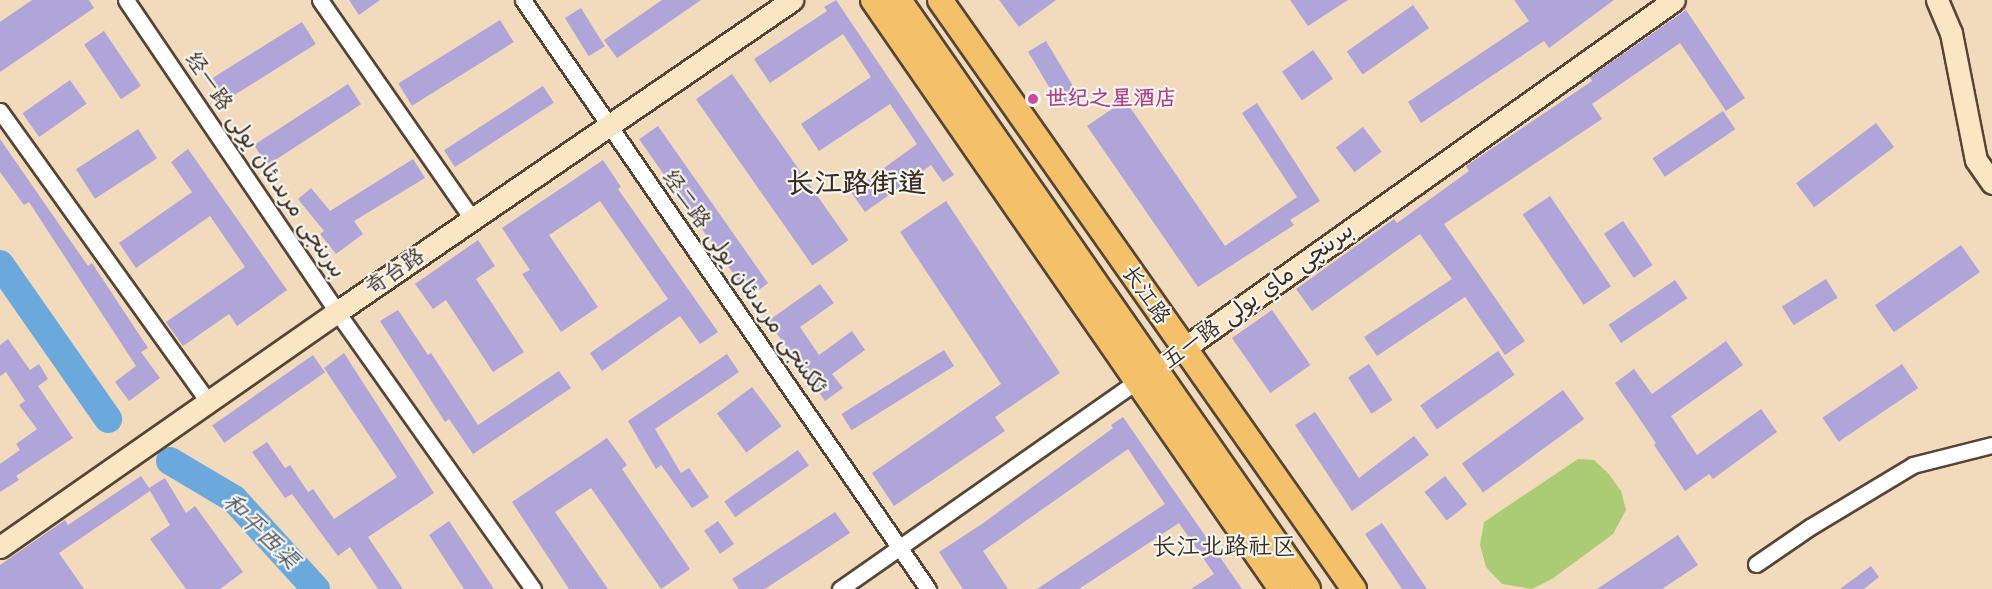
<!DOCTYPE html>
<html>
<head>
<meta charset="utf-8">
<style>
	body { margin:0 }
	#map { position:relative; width:1992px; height:589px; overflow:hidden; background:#f2dbbc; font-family:"Architects Daughter","Playpen Sans Arabic","LXGW WenKai TC",sans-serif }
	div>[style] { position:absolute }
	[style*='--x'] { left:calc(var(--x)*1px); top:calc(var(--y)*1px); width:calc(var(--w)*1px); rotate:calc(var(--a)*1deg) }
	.green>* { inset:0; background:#abcc75 }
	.river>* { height:28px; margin:-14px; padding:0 14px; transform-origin:14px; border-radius:14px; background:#6ba9dd }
	.building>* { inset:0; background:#afa5d8; transform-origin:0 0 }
	.roads { filter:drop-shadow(2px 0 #564536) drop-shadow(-2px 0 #564536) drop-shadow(0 2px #564536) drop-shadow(0 -2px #564536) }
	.street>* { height:15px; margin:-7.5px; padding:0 7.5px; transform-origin:7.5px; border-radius:7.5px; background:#fff }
	.secondary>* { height:21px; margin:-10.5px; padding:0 10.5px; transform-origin:10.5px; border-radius:10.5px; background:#fbe6c3 }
	.primary>* { height:24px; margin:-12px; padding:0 12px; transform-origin:12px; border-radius:12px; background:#f4c16a }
	.dots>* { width:16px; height:16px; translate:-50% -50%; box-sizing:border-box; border:3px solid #f6f6f2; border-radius:50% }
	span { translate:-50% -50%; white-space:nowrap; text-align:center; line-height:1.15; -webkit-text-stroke:4.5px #f6f6f2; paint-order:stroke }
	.hotel-label { font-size:22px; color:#b23c85; font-weight:700 }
	.left { translate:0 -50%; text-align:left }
	.street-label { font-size:22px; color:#3b2a1e }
	.water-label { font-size:24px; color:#4c5661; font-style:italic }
	.neighbourhood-label { font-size:24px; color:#3b2a1e }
	.district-label { font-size:28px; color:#3b2a1e; font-weight:700 }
</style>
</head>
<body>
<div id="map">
	<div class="green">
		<i style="clip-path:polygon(1578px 459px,1594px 460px,1608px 473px,1621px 491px,1626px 510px,1613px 534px,1552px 579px,1532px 589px,1502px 584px,1486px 567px,1480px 545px,1484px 522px)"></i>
	</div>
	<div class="river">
		<i style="--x:0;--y:264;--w:189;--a:55.1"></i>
		<i style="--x:170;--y:461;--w:74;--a:30.7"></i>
		<i style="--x:234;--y:499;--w:122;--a:47.7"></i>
	</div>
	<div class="building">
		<i style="clip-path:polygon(32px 0,89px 0,94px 8px,0 72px,0 22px)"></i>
		<i style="clip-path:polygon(349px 0,380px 0,359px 15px)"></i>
		<i style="clip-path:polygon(662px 0,701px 0,617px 58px,604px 40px)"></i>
		<i style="clip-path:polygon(836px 0,954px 175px,943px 182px,931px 165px,865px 212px,851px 192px,917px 144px,890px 104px,819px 151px,801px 124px,871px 77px,843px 34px,770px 83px,754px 59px,827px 11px,824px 7px)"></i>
		<i style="clip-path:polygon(999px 0,1056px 0,1019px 27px)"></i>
		<i style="clip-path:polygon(1290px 0,1348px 0,1308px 26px)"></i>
		<i style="clip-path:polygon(1514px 0,1614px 0,1549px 48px,1544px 41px,1421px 123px,1408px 102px,1529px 21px)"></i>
		<i style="left:1413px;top:5px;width:28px;height:81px;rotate:55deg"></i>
		<i style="left:581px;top:8px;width:45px;height:19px;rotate:58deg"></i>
		<i style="clip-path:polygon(1686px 10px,1745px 98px,1726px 111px,1680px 43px,1592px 104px,1602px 119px,1444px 224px,1525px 341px,1505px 355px,1465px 297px,1377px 356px,1364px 337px,1452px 279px,1420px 234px,1312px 311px,1296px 289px,1394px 219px,1397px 223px,1469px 171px,1466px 166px,1592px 81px,1590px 77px)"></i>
		<i style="left:500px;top:20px;width:26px;height:120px;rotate:58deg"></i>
		<i style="left:302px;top:22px;width:26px;height:106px;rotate:58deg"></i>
		<i style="left:104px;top:31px;width:66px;height:24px;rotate:56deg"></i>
		<i style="left:1046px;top:41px;width:66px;height:21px;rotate:59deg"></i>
		<i style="left:1313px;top:50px;width:35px;height:38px;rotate:55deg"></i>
		<i style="left:732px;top:74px;width:203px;height:44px;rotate:55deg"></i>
		<i style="left:70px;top:80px;width:29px;height:58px;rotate:55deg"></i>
		<i style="left:348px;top:84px;width:24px;height:112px;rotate:57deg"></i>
		<i style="left:543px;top:86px;width:20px;height:118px;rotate:57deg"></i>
		<i style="clip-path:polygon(1125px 100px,1225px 246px,1297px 197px,1242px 113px,1257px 103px,1320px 201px,1290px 220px,1294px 225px,1198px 287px,1087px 126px)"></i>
		<i style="left:1723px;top:111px;width:22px;height:85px;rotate:56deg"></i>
		<i style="left:1876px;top:123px;width:30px;height:100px;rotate:53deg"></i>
		<i style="left:658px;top:126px;width:192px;height:23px;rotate:55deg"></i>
		<i style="left:1363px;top:127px;width:31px;height:34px;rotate:53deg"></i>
		<i style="left:138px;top:129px;width:35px;height:74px;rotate:57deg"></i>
		<i style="clip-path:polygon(0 139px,88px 266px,92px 263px,148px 348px,141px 352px,160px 378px,129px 401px,115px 382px,136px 366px,29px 202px,24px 205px,0 172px)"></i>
		<i style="clip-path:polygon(188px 149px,287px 290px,237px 326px,229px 314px,183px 346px,166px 322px,245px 267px,210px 216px,136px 268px,119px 243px,192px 192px,171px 162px)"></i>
		<i style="clip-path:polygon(413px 159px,425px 178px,354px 221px,363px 234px,336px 254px,320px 234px,324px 231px,298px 199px,311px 188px,330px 211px)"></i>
		<i style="clip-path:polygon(603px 160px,621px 187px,618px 189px,718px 332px,700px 344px,680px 316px,602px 371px,590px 353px,668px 299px,600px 201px,549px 235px,598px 307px,561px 332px,522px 274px,530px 270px,502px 228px)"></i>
		<i style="left:1550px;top:196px;width:109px;height:33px;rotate:56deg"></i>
		<i style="clip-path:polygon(946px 201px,1060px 373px,995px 417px,1005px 431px,894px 506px,872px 473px,1001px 384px,900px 232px)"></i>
		<i style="left:1623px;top:221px;width:53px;height:23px;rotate:56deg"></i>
		<i style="clip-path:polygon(478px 240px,495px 266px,476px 279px,524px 352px,493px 372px,446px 300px,433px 309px,415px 284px)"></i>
		<i style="left:1961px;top:245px;width:33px;height:105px;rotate:55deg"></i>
		<i style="left:1826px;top:279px;width:22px;height:52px;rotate:58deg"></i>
		<i style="left:1675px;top:280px;width:22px;height:80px;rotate:56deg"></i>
		<i style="clip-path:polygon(820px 284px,834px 303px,800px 327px,819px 355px,852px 331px,865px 350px,832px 374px,843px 388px,825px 401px,768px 321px)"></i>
		<i style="clip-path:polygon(398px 310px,428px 355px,431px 353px,478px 425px,559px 371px,571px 388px,473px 454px,449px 419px,445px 422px,380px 321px)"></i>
		<i style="left:1272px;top:310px;width:67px;height:49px;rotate:55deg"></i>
		<i style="clip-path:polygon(8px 339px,30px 370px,39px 364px,48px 379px,38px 386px,73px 438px,16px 476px,19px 480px,0 492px,0 464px,20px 450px,16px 444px,37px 429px,19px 405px,25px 401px,6px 372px,0 376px,0 345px)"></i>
		<i style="clip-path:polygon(1726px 341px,1743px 365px,1671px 416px,1697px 455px,1761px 409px,1777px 432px,1713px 479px,1709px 474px,1685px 491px,1654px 445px,1656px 443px,1615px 383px,1634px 369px,1652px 394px)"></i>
		<i style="left:944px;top:350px;width:19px;height:121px;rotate:58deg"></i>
		<i style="left:1498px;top:351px;width:29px;height:95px;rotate:55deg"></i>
		<i style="clip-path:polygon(344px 353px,434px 493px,368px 537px,403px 589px,378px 589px,350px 547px,338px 556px,292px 494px,285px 498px,252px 452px,267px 442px,285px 468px,290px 465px,308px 492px,313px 489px,334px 519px,397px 477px,324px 368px)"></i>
		<i style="clip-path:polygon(727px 354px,739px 372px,655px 429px,681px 473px,689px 468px,709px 497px,692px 508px,661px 465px,656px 469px,628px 421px)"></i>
		<i style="left:313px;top:355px;width:21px;height:123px;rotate:55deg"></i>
		<i style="left:1369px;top:364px;width:43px;height:25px;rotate:57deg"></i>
		<i style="left:1902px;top:364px;width:29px;height:96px;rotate:56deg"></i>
		<i style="left:752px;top:387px;width:49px;height:44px;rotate:53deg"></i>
		<i style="left:1563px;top:390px;width:36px;height:125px;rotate:54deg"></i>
		<i style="clip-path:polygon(1315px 412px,1359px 478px,1414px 436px,1429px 455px,1352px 511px,1295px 425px)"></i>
		<i style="clip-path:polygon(1123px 417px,1242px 589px,1191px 589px,1214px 574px,1179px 523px,1079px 589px,1037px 589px,1165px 504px,1128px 449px,983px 551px,1008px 589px,963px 589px,939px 552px,982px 524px,1113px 428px,1111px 425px)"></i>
		<i style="clip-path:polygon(607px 438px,627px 465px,622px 469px,690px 569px,661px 589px,591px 488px,555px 512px,608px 589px,569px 589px,512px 502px)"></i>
		<i style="left:798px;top:450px;width:19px;height:90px;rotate:55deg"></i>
		<i style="clip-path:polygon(141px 476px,149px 488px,165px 478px,186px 513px,195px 506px,243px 572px,220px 589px,186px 589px,150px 539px,170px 525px,150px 491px,59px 553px,84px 589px,0 589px,0 565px,65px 520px,68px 525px)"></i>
		<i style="left:1445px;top:476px;width:36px;height:26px;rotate:52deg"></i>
		<i style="clip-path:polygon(835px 512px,850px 533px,765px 589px,739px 589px,732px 579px)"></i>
		<i style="clip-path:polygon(449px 521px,494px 589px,464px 589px,429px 535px)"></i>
		<i style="left:718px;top:521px;width:28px;height:17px;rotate:55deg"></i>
		<i style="clip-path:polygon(1382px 523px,1427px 589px,1402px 589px,1365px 534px)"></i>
		<i style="clip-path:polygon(1678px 535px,1698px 565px,1662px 589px,1597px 589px)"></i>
		<i style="clip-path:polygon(1871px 566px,1879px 577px,1864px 589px,1840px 589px)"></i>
	</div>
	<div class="roads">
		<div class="street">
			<i style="--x:126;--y:0;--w:377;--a:55.9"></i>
			<i style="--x:337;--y:312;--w:339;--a:54.7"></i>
			<i style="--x:320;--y:0;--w:268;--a:55.2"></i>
			<i style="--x:523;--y:0;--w:715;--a:55.49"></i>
			<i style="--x:0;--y:111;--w:359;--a:54.4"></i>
			<i style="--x:1756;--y:564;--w:65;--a:-34.4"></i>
			<i style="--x:1810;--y:527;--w:120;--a:-31"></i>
			<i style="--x:1913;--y:465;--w:81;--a:-14.2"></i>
			<i style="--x:840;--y:589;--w:419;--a:-35"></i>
		</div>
		<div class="secondary">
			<i style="--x:1937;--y:0;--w:36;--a:67"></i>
			<i style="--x:1951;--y:33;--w:129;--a:78.9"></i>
			<i style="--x:1976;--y:160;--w:28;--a:55"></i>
			<i style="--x:1183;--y:349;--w:602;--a:-35.4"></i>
			<i style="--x:0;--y:547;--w:411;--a:-34.9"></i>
			<i style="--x:337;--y:312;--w:552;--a:-34.44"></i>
		</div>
		<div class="primary">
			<i style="--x:873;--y:0;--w:717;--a:55.29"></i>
			<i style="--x:899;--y:0;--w:717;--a:55.22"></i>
			<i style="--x:940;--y:0;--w:720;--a:54.9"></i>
		</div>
	</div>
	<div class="dots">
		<i style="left:1033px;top:99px;background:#d1479c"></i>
	</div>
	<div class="hotel-label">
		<span class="left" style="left:1045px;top:99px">世纪之星酒店</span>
	</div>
	<div class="street-label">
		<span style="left:265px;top:165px;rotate:56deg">经一路 بىرىنجى مرىدىئان يولى</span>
		<span style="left:395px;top:272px;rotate:-34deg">奇台路</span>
		<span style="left:744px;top:282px;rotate:55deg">经二路 ئككىنجى مرىدىئان يولى</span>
		<span style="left:1146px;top:295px;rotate:55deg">长江路</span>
		<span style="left:1258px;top:296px;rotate:-36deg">五一路 بىرىنچى ماي يولى</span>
	</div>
	<div class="water-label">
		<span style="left:260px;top:532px;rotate:45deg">和平西渠</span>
	</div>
	<div class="neighbourhood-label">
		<span style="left:1224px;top:548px">长江北路社区</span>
	</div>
	<div class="district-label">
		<span style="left:856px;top:184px">长江路街道</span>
	</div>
</div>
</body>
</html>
